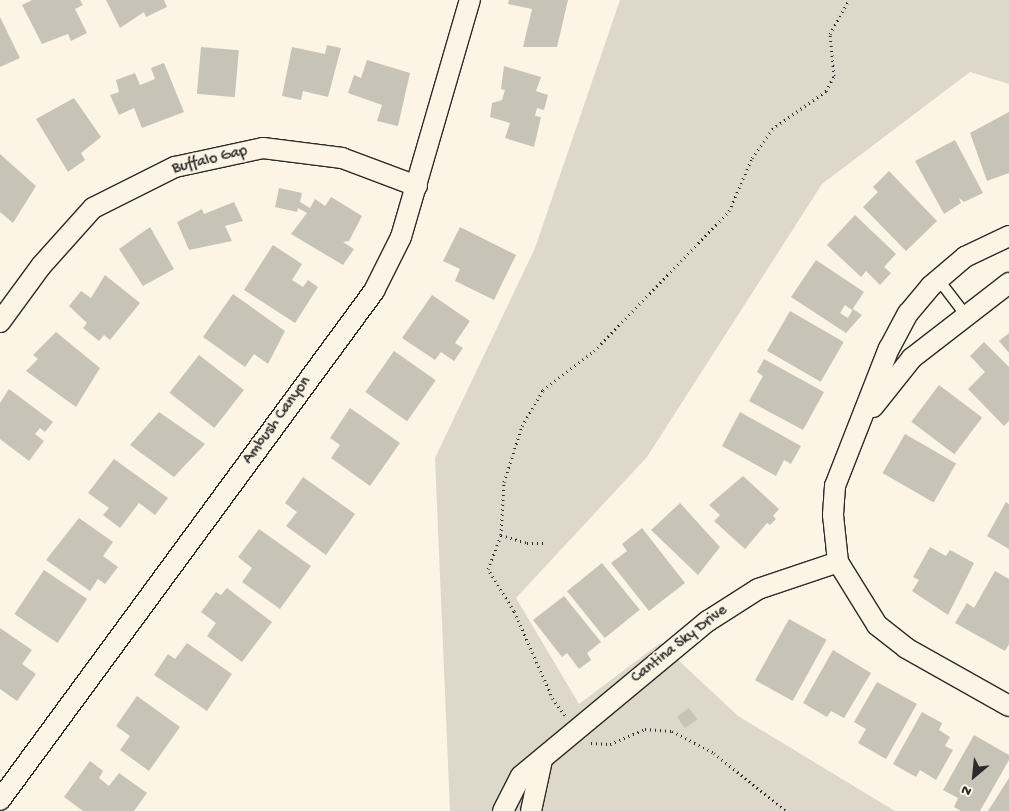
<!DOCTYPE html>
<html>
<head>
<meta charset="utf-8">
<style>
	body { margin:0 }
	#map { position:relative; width:1009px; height:811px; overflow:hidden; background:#fcf5e5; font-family:"Gochi Hand",sans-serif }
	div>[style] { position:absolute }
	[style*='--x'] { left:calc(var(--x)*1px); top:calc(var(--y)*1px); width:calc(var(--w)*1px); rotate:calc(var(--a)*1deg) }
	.green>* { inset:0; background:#ded8ca }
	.building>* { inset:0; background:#c8c3b7; transform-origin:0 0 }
	.path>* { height:3px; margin-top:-1.5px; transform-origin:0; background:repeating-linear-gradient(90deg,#2b2b2b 0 1px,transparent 0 5px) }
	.roads { filter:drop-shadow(1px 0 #2b2b2b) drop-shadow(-1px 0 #2b2b2b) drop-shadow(0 1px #2b2b2b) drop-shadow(0 -1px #2b2b2b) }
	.lane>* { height:10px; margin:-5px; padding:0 5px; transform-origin:5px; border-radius:5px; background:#fcf5e5 }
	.street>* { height:20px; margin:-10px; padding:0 10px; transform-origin:10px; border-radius:10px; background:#fcf5e5 }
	span { translate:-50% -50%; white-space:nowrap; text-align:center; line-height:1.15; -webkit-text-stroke:4px #fcf5e5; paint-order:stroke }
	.street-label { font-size:16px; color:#2b2b2b }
	.north { position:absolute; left:949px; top:751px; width:50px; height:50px; -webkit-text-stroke:4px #fcf5e5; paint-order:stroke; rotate:208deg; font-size:14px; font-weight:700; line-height:20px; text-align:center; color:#2b2b2b }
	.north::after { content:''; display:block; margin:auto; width:18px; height:22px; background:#2b2b2b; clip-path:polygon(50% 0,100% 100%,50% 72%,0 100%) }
</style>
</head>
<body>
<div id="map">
	<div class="green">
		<i style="clip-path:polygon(620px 0,1009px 0,1009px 84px,970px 72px,822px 184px,647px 457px,516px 598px,579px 704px,660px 643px,738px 716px,895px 811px,450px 811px,435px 458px,535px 248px)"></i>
	</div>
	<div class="building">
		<i style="clip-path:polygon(32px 0,80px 0,83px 5px,75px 9px,87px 33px,71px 41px,68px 34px,42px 44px,22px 5px)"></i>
		<i style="clip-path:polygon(106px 0,164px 0,167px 7px,146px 17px,144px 12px,120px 28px)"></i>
		<i style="clip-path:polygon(509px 0,568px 0,557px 47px,523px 47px,532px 9px,508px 4px)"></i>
		<i style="clip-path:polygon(0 17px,20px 58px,0 67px)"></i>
		<i style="clip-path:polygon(327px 45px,341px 48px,328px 97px,303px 91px,301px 100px,282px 96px,292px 47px,325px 54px)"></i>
		<i style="left:201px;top:47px;width:38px;height:47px;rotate:5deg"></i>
		<i style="clip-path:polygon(367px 60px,410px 73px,398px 126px,377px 121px,382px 105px,348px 93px,354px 75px,361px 78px)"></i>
		<i style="clip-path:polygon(164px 63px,184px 112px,142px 128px,134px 108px,119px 115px,110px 95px,119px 92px,116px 80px,135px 73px,140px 85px,155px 79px,151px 68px)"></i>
		<i style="clip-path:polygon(504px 66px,541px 77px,536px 91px,548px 95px,544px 110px,537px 108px,535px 116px,541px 117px,534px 147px,505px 138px,510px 123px,490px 117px,492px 103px,502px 100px,505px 90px,501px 89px)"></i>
		<i style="clip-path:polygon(74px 98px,101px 137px,81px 153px,85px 160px,68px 172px,36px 119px)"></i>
		<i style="clip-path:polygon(1009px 112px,1009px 173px,987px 181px,970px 133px)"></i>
		<i style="clip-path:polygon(955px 140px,983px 193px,964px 202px,959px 198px,961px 203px,944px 214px,915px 161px)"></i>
		<i style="clip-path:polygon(0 154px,36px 186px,13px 223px,0 212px)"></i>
		<i style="clip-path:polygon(889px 171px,937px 221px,906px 251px,863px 207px,878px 192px,873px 187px)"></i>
		<i style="clip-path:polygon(279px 188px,302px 193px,300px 202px,310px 208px,315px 199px,325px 206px,331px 197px,362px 216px,349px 241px,343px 242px,354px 249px,343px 265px,291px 234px,307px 213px,298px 208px,297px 212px,275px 207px)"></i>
		<i style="clip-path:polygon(234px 202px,243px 221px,225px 226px,232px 241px,189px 250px,177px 222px,202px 209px,204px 214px)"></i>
		<i style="clip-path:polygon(855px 215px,896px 254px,884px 267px,891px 273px,880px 285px,866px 271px,861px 277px,827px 245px)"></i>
		<i style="clip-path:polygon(150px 227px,174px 269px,143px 286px,119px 249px)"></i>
		<i style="clip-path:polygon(460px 227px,516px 255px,494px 300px,455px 281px,460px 269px,443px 261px)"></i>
		<i style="clip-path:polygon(273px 245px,302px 264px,292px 280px,303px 287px,308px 280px,318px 287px,295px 323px,244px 290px)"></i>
		<i style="clip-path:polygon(816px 260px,864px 292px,852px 310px,845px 305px,840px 313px,848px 318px,853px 309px,862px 315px,846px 333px,791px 297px)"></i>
		<i style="clip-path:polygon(105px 275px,140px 303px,110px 340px,104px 335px,99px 341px,83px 328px,87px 323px,69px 306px,81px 291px,91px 298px)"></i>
		<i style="clip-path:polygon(233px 294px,285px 331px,268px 364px,254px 354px,245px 367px,203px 337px)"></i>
		<i style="clip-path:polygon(432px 295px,470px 321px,455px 343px,463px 348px,454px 361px,441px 352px,435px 360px,402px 338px)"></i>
		<i style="left:790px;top:311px;width:62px;height:46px;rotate:30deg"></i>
		<i style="clip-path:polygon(56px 332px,100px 368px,76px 407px,26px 371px,38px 359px,33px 355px)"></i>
		<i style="clip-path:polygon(1009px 333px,1009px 353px,999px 341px)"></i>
		<i style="clip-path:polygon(984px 342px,1009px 367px,1009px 421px,1004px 426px,968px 389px,985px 372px,970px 356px)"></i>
		<i style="left:394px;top:351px;width:51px;height:50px;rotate:35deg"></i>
		<i style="left:199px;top:355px;width:57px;height:48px;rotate:38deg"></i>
		<i style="clip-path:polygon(764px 359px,824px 392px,803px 430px,749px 401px,763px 376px,757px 372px)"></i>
		<i style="left:939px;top:385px;width:54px;height:46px;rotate:37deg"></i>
		<i style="clip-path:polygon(9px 389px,53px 422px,45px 432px,40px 428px,35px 434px,44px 441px,29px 461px,0 439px,0 403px)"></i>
		<i style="clip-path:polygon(350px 408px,400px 443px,370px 486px,331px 458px,340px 445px,330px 438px)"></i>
		<i style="clip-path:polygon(159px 412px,205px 444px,174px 477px,130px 445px)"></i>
		<i style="clip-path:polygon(740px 412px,801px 446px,791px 464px,784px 460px,776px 476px,722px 446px)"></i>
		<i style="left:905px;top:434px;width:59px;height:45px;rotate:30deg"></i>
		<i style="clip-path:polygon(114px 459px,168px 498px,155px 515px,139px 503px,120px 528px,103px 515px,109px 508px,88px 493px)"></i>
		<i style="clip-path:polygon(743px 476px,779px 509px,773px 516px,776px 519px,770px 525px,767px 523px,745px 549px,714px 521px,720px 515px,709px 505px)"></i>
		<i style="clip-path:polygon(303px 477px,355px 514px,326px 555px,286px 526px,297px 512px,285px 503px)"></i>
		<i style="clip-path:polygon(1006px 502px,1009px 504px,1009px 549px,987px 536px)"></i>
		<i style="clip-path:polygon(680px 503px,720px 547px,698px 575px,651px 530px)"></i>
		<i style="clip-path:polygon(79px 518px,113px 542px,103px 556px,118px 567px,105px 584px,98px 579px,90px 591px,46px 560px)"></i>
		<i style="clip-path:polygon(642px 528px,685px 583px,649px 611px,611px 563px,627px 551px,622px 544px)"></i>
		<i style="clip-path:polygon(259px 529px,311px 566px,280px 609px,242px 582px,252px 568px,238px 557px)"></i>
		<i style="clip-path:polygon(930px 547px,946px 556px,950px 550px,974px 563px,948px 615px,912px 591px,919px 580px,913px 577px)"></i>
		<i style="left:602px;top:563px;width:60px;height:45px;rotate:51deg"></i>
		<i style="left:44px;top:570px;width:52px;height:53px;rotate:34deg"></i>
		<i style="clip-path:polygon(995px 571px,1009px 579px,1009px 644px,1005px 651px,955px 623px,967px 603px,974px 608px)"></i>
		<i style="clip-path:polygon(227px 588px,272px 622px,242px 662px,207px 636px,216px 623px,201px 612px,216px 592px,221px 595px)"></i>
		<i style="clip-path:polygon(564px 596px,601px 642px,587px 653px,591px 660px,579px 669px,567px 653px,562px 657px,533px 620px)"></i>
		<i style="left:789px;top:619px;width:43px;height:70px;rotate:29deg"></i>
		<i style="clip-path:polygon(0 628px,32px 650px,22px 664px,36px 674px,17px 701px,0 689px)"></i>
		<i style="clip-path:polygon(187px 643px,232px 674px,207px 711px,154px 675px,168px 654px,175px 659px)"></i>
		<i style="clip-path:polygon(833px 650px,871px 673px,844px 718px,831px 711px,827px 717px,803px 703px)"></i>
		<i style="clip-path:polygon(877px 682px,917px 704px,886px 759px,858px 743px,866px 729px,854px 722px)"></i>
		<i style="clip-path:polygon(137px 696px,180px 727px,149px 771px,120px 750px,130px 736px,116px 726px)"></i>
		<i style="left:689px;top:708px;width:14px;height:15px;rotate:54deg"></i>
		<i style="clip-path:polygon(922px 712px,942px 723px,939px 730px,950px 737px,945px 746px,953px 750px,936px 780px,920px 770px,916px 777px,893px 764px)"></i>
		<i style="clip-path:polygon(974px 735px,1009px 755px,1009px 760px,980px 811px,961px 811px,954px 807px,958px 798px,943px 790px)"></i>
		<i style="clip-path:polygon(90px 761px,103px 771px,99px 778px,109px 786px,119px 773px,147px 793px,134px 811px,83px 811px,64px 797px)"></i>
		<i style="clip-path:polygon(1009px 778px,1009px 811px,988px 811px)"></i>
	</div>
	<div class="path">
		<i style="--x:501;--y:535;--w:27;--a:17"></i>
		<i style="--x:527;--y:543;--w:16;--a:0"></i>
		<i style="--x:565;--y:715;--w:20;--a:-127"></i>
		<i style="--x:553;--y:699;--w:96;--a:-113.9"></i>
		<i style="--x:514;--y:611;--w:49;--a:-121.8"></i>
		<i style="--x:488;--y:569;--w:36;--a:-69"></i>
		<i style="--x:501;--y:535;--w:53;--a:-86.8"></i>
		<i style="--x:504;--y:482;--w:59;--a:-72.2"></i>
		<i style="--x:522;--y:426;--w:42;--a:-59.7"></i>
		<i style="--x:543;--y:390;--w:64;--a:-37.4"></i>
		<i style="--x:594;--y:351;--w:194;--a:-46"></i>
		<i style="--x:729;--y:211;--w:58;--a:-66.5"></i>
		<i style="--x:752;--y:158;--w:35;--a:-55"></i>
		<i style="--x:772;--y:129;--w:66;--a:-35.1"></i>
		<i style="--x:826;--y:91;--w:17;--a:-62"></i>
		<i style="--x:834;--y:76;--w:42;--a:-95.4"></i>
		<i style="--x:830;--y:34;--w:39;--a:-61"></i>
		<i style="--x:591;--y:743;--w:19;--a:3"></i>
		<i style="--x:610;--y:744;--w:38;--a:-23"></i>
		<i style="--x:645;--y:729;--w:27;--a:4"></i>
		<i style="--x:672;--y:731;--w:47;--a:27.6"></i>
		<i style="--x:714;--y:753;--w:92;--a:38.9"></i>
	</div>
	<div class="roads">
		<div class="lane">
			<i style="--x:938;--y:279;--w:44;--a:52.4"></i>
		</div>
		<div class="street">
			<i style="--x:1009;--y:236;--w:49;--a:154.5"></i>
			<i style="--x:965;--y:257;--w:45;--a:139.5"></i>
			<i style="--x:931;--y:286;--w:35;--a:130"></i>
			<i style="--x:908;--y:313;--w:40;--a:118"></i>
			<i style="--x:889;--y:348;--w:148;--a:111.4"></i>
			<i style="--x:835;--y:486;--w:29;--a:94"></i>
			<i style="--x:833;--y:515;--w:47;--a:83.9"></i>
			<i style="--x:838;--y:562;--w:74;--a:58.2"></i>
			<i style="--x:877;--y:625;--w:37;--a:38"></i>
			<i style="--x:906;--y:648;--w:118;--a:29.4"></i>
			<i style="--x:0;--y:322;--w:69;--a:-53.8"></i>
			<i style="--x:41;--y:266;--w:78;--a:-48.1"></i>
			<i style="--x:93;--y:208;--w:92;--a:-26.6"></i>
			<i style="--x:175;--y:167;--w:90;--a:-12.2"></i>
			<i style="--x:263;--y:148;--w:80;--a:7.2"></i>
			<i style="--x:342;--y:158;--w:80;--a:20.5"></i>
			<i style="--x:873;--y:407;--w:63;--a:-51.5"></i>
			<i style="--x:912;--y:358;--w:123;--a:-37.7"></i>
			<i style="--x:0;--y:800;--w:632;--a:-53.69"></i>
			<i style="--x:374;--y:291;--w:60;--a:-63.4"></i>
			<i style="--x:401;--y:237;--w:247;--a:-73.8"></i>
			<i style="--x:503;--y:811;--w:39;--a:-63"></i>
			<i style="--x:521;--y:776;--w:243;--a:-39.7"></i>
			<i style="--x:708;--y:621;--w:59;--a:-32.6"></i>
			<i style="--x:758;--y:589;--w:84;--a:-18.6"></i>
			<i style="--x:531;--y:811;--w:52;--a:-77.8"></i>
		</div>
	</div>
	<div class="street-label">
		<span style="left:210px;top:161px;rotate:-14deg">Buffalo Gap</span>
		<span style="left:278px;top:421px;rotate:-54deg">Ambush Canyon</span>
		<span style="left:680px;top:645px;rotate:-38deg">Cantina Sky Drive</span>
	</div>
	<div class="north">N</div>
</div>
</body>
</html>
